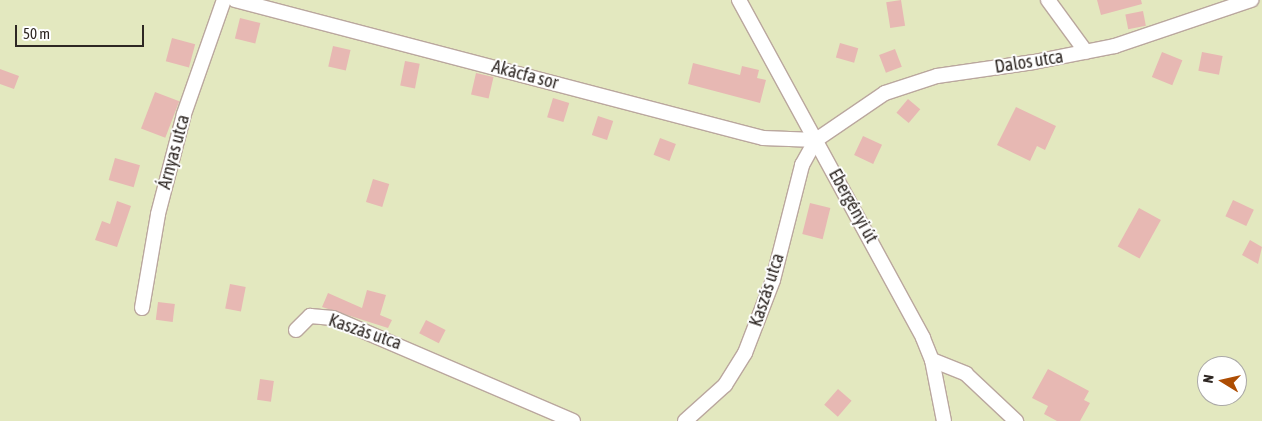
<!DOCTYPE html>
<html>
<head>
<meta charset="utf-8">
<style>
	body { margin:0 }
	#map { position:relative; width:1262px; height:421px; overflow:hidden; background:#fef1eb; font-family:"Asap Condensed",sans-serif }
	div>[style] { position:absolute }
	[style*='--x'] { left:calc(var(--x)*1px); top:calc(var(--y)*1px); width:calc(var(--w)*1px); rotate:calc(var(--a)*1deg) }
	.green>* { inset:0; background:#e3e8bf }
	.building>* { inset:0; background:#e7b8b3; transform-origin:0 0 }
	.roads { filter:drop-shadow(1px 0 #baa79e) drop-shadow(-1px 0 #baa79e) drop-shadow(0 1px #baa79e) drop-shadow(0 -1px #baa79e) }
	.street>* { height:14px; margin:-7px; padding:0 7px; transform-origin:7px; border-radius:7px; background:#fff }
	span { translate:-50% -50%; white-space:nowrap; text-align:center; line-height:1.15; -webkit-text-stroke:4px #fff; paint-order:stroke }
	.street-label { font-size:18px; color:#2e2723 }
	.north { position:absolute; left:1197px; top:356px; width:50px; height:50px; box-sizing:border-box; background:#fff; border:1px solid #aba9a7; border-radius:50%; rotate:279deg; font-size:14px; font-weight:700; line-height:20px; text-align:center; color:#2e2723 }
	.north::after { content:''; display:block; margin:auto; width:18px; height:22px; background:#ad4d03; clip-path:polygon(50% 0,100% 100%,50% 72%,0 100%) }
	.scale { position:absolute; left:15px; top:25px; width:129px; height:22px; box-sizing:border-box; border:2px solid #2e2723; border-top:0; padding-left:6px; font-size:15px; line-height:18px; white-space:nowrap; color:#2e2723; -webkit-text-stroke:4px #fff; paint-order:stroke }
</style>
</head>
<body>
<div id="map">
	<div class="green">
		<i style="clip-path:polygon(evenodd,0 0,1262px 0,1262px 421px,0 421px,0 0,1207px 366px,1237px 366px,1237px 396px,1207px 396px,1207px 366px)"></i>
	</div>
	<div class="building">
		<i style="left:901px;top:0;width:26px;height:15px;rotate:81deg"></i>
		<i style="clip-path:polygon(1097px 0,1141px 0,1142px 4px,1101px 15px)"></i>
		<i style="left:1143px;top:11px;width:15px;height:18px;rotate:79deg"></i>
		<i style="left:240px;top:18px;width:21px;height:21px;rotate:14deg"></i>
		<i style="left:172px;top:38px;width:24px;height:24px;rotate:15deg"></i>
		<i style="left:840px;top:43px;width:19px;height:15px;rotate:16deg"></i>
		<i style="left:333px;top:46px;width:18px;height:21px;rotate:13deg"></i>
		<i style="left:895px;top:49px;width:19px;height:17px;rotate:69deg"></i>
		<i style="left:1162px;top:52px;width:22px;height:27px;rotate:22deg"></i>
		<i style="left:1202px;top:52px;width:21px;height:19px;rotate:11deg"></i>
		<i style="left:405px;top:61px;width:15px;height:25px;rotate:11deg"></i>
		<i style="clip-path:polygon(693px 63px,740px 75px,742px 66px,759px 70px,757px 78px,766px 80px,760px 103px,688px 84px)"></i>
		<i style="clip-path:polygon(0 69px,19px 76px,14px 89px,0 84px)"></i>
		<i style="left:476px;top:73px;width:18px;height:22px;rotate:13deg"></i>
		<i style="left:155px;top:92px;width:26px;height:39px;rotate:21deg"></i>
		<i style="left:553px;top:98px;width:17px;height:20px;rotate:17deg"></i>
		<i style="left:908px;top:99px;width:16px;height:18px;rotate:40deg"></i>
		<i style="clip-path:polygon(1016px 107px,1056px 126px,1045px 150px,1037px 146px,1030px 161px,997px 145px)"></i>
		<i style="left:598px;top:116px;width:16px;height:20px;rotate:18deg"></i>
		<i style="left:863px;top:136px;width:21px;height:21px;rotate:25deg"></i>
		<i style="left:660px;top:138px;width:17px;height:18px;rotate:21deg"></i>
		<i style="left:115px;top:158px;width:26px;height:23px;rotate:16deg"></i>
		<i style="left:373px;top:179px;width:17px;height:24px;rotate:17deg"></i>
		<i style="left:1233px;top:200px;width:23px;height:18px;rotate:25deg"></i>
		<i style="clip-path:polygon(117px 201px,131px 206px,117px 247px,95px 240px,102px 221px,110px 224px)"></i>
		<i style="left:810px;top:203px;width:21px;height:32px;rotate:14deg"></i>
		<i style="left:1139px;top:208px;width:25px;height:44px;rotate:29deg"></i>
		<i style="clip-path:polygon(1250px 240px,1262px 247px,1258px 264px,1242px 255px)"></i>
		<i style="left:230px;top:284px;width:16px;height:25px;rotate:11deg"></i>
		<i style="clip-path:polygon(367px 290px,386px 295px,380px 315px,392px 320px,388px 328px,322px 307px,328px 293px,362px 308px)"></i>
		<i style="left:158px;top:302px;width:17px;height:18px;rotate:7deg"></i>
		<i style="left:426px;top:320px;width:22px;height:15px;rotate:27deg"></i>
		<i style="clip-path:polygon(1048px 369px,1089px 391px,1084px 400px,1090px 403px,1080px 421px,1057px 421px,1044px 414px,1048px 406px,1032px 398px)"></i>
		<i style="left:260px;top:379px;width:14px;height:21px;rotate:8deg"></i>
		<i style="left:838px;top:389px;width:18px;height:21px;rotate:41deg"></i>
	</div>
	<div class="roads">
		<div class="street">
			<i style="--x:235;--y:0;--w:546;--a:14.65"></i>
			<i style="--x:763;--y:138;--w:53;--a:2.2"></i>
			<i style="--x:739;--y:0;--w:385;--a:61.4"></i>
			<i style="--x:923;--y:338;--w:24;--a:68"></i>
			<i style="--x:932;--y:360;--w:62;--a:78.9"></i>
			<i style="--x:1048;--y:0;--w:64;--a:53.8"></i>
			<i style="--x:142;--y:308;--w:95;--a:-80.3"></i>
			<i style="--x:158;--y:214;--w:103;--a:-75.4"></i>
			<i style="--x:184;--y:114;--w:121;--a:-70.7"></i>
			<i style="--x:296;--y:330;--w:20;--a:-45"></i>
			<i style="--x:310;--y:316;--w:23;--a:5"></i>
			<i style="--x:333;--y:318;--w:261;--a:23.2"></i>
			<i style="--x:932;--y:360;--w:37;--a:22"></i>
			<i style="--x:966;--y:374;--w:69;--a:43.2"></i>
			<i style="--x:685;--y:421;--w:54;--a:-42"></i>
			<i style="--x:725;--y:385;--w:38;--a:-58"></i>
			<i style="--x:745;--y:353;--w:78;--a:-69"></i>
			<i style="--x:773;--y:280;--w:119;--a:-75.8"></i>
			<i style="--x:802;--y:165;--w:29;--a:-61"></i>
			<i style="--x:816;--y:140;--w:83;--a:-34.3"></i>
			<i style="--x:885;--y:93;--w:55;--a:-18.1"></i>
			<i style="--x:937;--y:76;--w:98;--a:-8.2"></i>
			<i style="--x:1034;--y:62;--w:83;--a:-11.2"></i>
			<i style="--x:1115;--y:46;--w:144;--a:-18.7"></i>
		</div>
	</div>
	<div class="street-label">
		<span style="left:1029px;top:62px;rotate:-9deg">Dalos utca</span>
		<span style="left:525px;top:75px;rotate:15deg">Akácfa sor</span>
		<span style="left:174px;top:152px;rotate:-75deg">Árnyas utca</span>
		<span style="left:853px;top:206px;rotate:61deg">Ebergényi út</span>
		<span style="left:767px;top:290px;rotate:-72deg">Kaszás utca</span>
		<span style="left:365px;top:332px;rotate:19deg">Kaszás utca</span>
	</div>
	<div class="north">N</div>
	<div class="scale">50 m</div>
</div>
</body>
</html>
